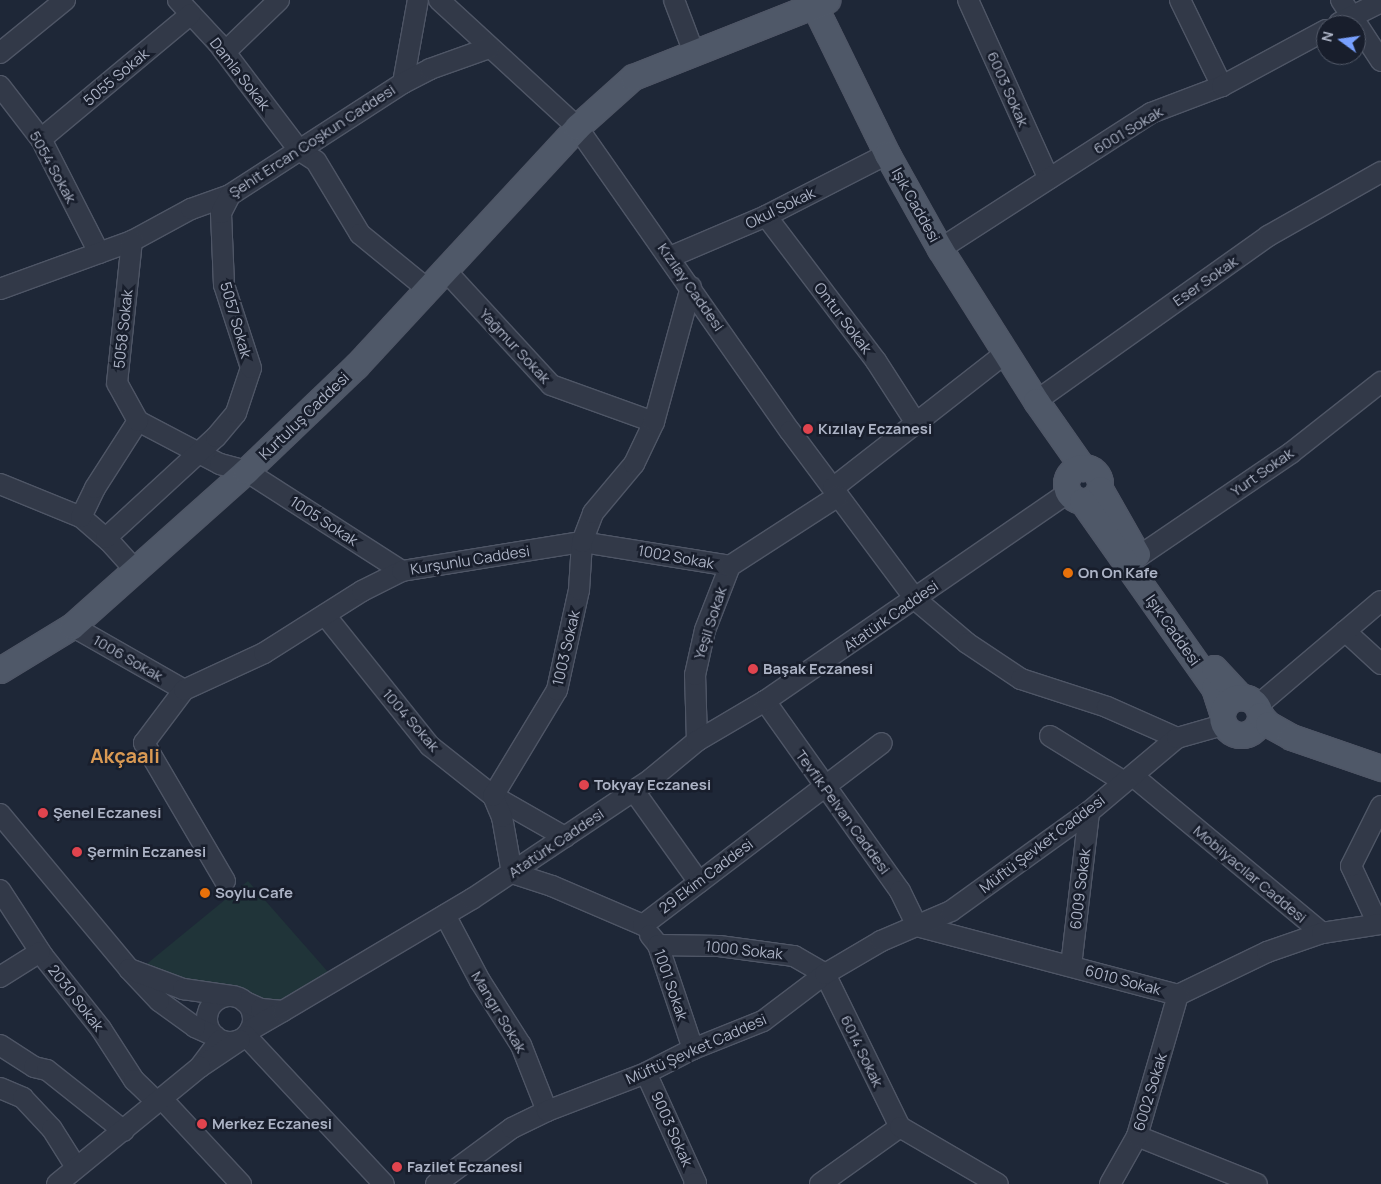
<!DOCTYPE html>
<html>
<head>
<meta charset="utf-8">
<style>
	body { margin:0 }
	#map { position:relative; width:1381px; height:1184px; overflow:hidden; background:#1e2737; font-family:Manrope,sans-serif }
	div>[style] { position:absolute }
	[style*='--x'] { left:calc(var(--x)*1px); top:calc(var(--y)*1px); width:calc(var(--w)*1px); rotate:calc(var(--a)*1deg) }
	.green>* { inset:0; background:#203439 }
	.roads { filter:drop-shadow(1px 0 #4f5666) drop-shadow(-1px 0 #4f5666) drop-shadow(0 1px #4f5666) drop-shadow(0 -1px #4f5666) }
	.minor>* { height:20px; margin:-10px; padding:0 10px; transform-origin:10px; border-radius:10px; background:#323948 }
	.minor>.ring { margin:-10px; padding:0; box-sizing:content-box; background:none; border:20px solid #323948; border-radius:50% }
	.major>* { height:25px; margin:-12.5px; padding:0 12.5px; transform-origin:12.5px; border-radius:12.5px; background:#4f5868 }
	.major>.ring { margin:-12.5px; padding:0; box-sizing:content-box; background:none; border:25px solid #4f5868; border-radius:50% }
	.dots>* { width:14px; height:14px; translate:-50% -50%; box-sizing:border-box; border:2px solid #181e2c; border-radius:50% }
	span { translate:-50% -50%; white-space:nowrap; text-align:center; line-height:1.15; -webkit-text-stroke:5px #181e2c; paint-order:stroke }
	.street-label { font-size:15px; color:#acb3c5 }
	.poi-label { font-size:15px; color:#acb3c5; font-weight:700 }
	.left { translate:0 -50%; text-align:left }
	.district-label { font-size:20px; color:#d99953; font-weight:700 }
	.north { position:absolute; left:1316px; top:15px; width:50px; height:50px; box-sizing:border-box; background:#181e2c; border:1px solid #535a69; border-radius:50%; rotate:284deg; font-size:14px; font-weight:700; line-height:20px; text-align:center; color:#acb3c5 }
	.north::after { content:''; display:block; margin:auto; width:18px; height:22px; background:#78a0fe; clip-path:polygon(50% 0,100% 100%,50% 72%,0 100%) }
</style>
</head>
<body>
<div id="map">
	<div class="green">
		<i style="clip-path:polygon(248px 881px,328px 972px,280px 1003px,208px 989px,143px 967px)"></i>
	</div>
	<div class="roads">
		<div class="minor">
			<i style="--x:178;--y:0;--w:59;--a:47.1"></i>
			<i style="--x:218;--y:43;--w:134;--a:52.9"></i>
			<i style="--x:299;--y:150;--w:20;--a:33"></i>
			<i style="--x:316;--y:161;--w:85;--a:58.9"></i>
			<i style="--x:360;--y:234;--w:85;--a:39.3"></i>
			<i style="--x:439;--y:0;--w:188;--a:42.6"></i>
			<i style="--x:577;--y:127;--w:371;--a:55"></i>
			<i style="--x:790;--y:431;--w:209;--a:53.3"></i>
			<i style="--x:915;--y:599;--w:68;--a:40.2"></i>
			<i style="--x:967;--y:643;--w:65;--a:33.7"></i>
			<i style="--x:1021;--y:679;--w:90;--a:18"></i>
			<i style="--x:1107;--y:707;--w:77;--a:23.9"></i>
			<i style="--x:674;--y:0;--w:57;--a:69.3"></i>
			<i style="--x:968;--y:0;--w:196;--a:65.7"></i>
			<i style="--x:1180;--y:0;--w:96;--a:64"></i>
			<i style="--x:1341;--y:0;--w:73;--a:56.7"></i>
			<i style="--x:1339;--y:23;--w:47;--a:-26.6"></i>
			<i style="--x:225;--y:52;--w:75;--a:-43.9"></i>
			<i style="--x:0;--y:53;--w:84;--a:-39.2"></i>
			<i style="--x:403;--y:83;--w:84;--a:-79.8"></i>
			<i style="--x:0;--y:86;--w:67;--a:52.3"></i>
			<i style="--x:41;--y:139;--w:128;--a:63"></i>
			<i style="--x:41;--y:139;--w:195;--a:-39.8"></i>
			<i style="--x:766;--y:216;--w:182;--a:52.8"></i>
			<i style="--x:876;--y:361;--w:74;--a:57.2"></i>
			<i style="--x:940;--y:249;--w:251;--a:-32.8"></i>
			<i style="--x:1151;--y:113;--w:76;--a:-20.8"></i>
			<i style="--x:1222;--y:86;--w:118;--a:-28.3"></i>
			<i style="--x:670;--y:257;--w:104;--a:-23.1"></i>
			<i style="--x:766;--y:216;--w:136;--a:-27.1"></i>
			<i style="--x:445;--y:270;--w:156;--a:47.3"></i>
			<i style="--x:551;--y:385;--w:109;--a:19.8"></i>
			<i style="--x:0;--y:289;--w:140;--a:-20"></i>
			<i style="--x:132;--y:241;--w:67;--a:-28.5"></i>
			<i style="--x:191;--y:209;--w:41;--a:-19.7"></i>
			<i style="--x:230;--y:195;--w:206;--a:-32.9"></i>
			<i style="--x:403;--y:83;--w:30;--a:-27"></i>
			<i style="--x:430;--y:69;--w:63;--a:-19.6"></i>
			<i style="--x:1036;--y:401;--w:285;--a:-35.4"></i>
			<i style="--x:1268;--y:236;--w:130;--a:-29.5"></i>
			<i style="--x:138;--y:421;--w:93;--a:27.7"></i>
			<i style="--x:220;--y:464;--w:27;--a:15"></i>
			<i style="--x:246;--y:471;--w:185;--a:32.7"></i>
			<i style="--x:0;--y:484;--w:87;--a:22.2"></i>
			<i style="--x:81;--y:517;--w:37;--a:41"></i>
			<i style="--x:109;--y:541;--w:39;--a:48"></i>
			<i style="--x:833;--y:488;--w:219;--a:-38"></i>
			<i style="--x:81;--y:517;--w:32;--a:-64"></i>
			<i style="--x:95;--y:488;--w:80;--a:-57.3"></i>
			<i style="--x:138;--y:421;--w:43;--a:-118.9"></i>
			<i style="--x:117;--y:383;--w:143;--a:-84"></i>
			<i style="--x:106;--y:538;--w:149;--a:-42.6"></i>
			<i style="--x:216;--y:437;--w:31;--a:-50"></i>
			<i style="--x:236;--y:413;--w:47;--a:-71.6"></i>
			<i style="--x:251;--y:368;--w:87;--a:-108"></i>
			<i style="--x:224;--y:285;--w:72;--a:-92.4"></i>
			<i style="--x:221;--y:213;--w:20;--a:-63"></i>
			<i style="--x:1138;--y:557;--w:185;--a:-34.2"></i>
			<i style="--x:1291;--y:453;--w:115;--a:-38.3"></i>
			<i style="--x:325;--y:615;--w:168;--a:51.3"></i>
			<i style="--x:430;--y:746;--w:80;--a:38.4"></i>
			<i style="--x:493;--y:796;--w:83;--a:29.7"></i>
			<i style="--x:72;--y:626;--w:129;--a:29.7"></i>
			<i style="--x:1345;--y:631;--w:49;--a:42.5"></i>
			<i style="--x:765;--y:701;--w:233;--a:54.6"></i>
			<i style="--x:900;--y:891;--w:39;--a:64"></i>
			<i style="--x:1257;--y:706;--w:162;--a:-40.3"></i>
			<i style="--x:1050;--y:736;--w:86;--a:31.7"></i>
			<i style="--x:697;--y:741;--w:66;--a:-91.7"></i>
			<i style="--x:695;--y:675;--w:46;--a:-77.5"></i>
			<i style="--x:705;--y:630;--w:69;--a:-68.7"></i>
			<i style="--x:1133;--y:776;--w:246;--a:39.7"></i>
			<i style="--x:634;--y:791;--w:112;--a:54.5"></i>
			<i style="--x:0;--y:814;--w:202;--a:50.2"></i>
			<i style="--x:225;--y:881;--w:160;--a:-120.4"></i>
			<i style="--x:144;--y:743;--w:66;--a:-53"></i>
			<i style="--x:184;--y:690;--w:88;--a:-24.8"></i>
			<i style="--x:264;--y:653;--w:116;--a:-32.3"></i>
			<i style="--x:362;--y:591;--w:45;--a:-26.6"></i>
			<i style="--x:402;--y:571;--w:182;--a:-9.2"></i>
			<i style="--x:582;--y:542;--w:150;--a:9.2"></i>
			<i style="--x:730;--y:566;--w:129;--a:-32.9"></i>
			<i style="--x:0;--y:890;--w:79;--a:56.9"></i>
			<i style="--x:43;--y:956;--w:93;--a:51.5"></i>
			<i style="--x:101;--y:1029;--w:61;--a:57.1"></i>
			<i style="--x:134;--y:1080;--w:32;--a:44"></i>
			<i style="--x:445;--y:915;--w:75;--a:62.1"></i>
			<i style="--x:480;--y:981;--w:76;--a:57.4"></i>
			<i style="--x:521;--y:1045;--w:71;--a:68.5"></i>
			<i style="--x:1378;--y:924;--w:64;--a:-115"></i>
			<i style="--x:1351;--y:866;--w:67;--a:-63.4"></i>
			<i style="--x:643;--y:925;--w:99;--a:-156.8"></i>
			<i style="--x:552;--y:886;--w:42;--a:-162"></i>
			<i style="--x:512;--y:873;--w:57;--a:-100.1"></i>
			<i style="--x:502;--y:817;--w:23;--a:-113"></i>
			<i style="--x:493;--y:796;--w:124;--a:-58.9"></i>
			<i style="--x:557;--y:690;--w:102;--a:-77.6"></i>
			<i style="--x:579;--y:590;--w:48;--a:-86.4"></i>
			<i style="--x:582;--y:542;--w:31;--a:-69"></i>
			<i style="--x:593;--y:513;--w:64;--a:-50.1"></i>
			<i style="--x:634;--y:464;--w:47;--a:-64.5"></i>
			<i style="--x:654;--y:422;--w:140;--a:-74.7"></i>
			<i style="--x:643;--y:925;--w:300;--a:-37.3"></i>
			<i style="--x:917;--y:926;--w:270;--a:14.8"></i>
			<i style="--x:1178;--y:995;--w:99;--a:-25.8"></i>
			<i style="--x:1267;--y:952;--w:58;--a:-19.1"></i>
			<i style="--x:1322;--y:933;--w:60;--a:-8.7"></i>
			<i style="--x:650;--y:935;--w:13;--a:51"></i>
			<i style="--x:658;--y:945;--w:110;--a:71.4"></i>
			<i style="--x:658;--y:945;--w:61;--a:0.9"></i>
			<i style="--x:719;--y:946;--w:76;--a:7.6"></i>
			<i style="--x:794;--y:956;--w:36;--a:30"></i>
			<i style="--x:825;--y:974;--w:170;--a:63.9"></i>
			<i style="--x:1071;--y:966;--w:155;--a:-83.3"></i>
			<i style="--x:0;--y:977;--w:47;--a:-32"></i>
			<i class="ring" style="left:207px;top:996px;width:26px;height:26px"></i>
			<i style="--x:245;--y:1002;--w:17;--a:24"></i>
			<i style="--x:261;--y:1009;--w:22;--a:5"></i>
			<i style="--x:283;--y:1011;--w:38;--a:150"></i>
			<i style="--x:283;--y:1011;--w:220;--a:-30.7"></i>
			<i style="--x:472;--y:899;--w:216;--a:-33.8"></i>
			<i style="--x:651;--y:779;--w:60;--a:-39.6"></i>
			<i style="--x:697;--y:741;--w:79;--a:-30.5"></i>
			<i style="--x:765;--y:701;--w:369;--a:-34.5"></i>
			<i style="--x:215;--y:1036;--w:22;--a:-156"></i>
			<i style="--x:195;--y:1027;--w:44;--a:-144.2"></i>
			<i style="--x:159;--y:1001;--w:44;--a:-133.2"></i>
			<i style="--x:129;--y:969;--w:58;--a:20.3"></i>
			<i style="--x:183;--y:989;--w:49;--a:8.1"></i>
			<i style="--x:246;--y:1036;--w:202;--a:47"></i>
			<i style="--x:220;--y:1040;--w:34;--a:127"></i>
			<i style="--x:200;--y:1067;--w:48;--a:-34"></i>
			<i style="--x:0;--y:1045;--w:40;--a:32.9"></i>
			<i style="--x:34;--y:1067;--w:13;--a:13"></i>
			<i style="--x:47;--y:1070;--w:98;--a:38.4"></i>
			<i style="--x:646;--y:1073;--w:121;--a:65.6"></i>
			<i style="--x:696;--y:1183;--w:2;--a:153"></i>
			<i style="--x:0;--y:1088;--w:25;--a:23"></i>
			<i style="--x:23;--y:1098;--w:42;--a:46.9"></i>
			<i style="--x:52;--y:1129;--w:45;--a:57.7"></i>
			<i style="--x:162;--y:1099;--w:116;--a:47.1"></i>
			<i style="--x:1137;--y:1136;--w:129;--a:21.8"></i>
			<i style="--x:57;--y:1184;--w:185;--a:-39.3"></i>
			<i style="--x:436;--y:1184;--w:94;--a:-36.4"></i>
			<i style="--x:512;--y:1128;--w:39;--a:-26"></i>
			<i style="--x:547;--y:1111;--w:106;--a:-21"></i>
			<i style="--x:646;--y:1073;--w:53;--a:-27.1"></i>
			<i style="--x:693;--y:1049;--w:75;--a:-21.8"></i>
			<i style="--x:763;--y:1021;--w:78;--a:-37.2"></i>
			<i style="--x:825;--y:974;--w:65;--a:-30.5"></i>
			<i style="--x:881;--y:941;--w:76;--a:-23.2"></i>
			<i style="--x:951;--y:911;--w:170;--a:-35.7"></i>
			<i style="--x:1089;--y:812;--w:115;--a:-40.1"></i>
			<i style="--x:1177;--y:738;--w:48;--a:-15.8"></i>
			<i style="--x:820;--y:1184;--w:98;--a:-35.5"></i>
			<i style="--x:900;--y:1127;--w:113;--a:30.2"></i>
			<i style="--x:1110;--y:1184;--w:55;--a:-60.6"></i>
			<i style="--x:1137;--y:1136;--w:147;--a:-73.8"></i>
		</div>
		<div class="major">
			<i style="--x:814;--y:5;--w:166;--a:63.9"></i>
			<i style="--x:887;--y:154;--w:109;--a:60.8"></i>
			<i style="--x:940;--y:249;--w:180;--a:57.7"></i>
			<i style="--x:1036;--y:401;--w:82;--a:55"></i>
			<i class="ring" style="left:1066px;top:467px;width:9px;height:9px"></i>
			<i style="--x:1100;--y:489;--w:75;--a:60.4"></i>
			<i style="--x:1082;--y:501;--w:229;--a:54.8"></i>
			<i style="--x:1214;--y:688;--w:26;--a:72"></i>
			<i style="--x:1214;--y:668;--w:40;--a:47"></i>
			<i style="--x:0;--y:670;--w:84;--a:-31.4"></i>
			<i style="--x:72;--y:626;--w:233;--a:-41.7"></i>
			<i style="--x:246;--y:471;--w:152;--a:-43.7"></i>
			<i style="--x:356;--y:366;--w:326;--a:-47.2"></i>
			<i style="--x:577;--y:127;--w:75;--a:-41.8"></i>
			<i style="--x:633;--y:77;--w:209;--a:-21.6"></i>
			<i class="ring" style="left:1222px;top:697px;width:13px;height:13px"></i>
			<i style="--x:1260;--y:715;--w:12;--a:48"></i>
			<i style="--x:1268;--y:724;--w:26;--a:29"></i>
			<i style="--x:1291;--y:737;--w:95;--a:19"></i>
		</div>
	</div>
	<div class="dots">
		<i style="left:808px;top:429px;background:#e0444e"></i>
		<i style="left:1068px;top:573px;background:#e8710a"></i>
		<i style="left:753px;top:669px;background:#e0444e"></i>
		<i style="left:584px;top:785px;background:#e0444e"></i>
		<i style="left:43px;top:813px;background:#e0444e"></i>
		<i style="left:77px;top:852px;background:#e0444e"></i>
		<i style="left:205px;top:893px;background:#e8710a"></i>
		<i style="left:202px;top:1124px;background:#e0444e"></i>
		<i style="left:397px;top:1167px;background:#e0444e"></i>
	</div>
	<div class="street-label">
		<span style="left:240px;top:74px;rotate:52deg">Damla Sokak</span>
		<span style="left:116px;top:77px;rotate:-40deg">5055 Sokak</span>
		<span style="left:1008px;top:89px;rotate:66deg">6003 Sokak</span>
		<span style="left:1128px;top:130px;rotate:-31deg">6001 Sokak</span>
		<span style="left:312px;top:141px;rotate:-33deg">Şehit Ercan Coşkun Caddesi</span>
		<span style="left:53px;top:167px;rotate:61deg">5054 Sokak</span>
		<span style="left:916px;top:205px;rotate:61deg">Işık Caddesi</span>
		<span style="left:780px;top:208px;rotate:-26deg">Okul Sokak</span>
		<span style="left:1205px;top:281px;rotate:-35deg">Eser Sokak</span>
		<span style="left:691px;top:287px;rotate:55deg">Kızılay Caddesi</span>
		<span style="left:843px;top:318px;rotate:53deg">Ontur Sokak</span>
		<span style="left:236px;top:320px;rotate:74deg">5057 Sokak</span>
		<span style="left:123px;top:329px;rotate:-84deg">5058 Sokak</span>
		<span style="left:515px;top:346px;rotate:47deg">Yağmur Sokak</span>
		<span style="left:304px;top:416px;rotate:-44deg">Kurtuluş Caddesi</span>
		<span style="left:1262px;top:472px;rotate:-35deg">Yurt Sokak</span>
		<span style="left:324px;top:521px;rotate:33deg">1005 Sokak</span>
		<span style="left:676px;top:557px;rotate:10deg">1002 Sokak</span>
		<span style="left:470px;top:560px;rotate:-9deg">Kurşunlu Caddesi</span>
		<span style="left:891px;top:616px;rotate:-35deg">Atatürk Caddesi</span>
		<span style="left:710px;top:623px;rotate:-72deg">Yeşil Sokak</span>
		<span style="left:1173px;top:630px;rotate:55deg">Işık Caddesi</span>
		<span style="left:566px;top:648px;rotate:-77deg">1003 Sokak</span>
		<span style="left:128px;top:658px;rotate:30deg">1006 Sokak</span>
		<span style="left:411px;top:720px;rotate:49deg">1004 Sokak</span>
		<span style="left:843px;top:812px;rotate:54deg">Tevfik Pelvan Caddesi</span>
		<span style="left:556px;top:843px;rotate:-34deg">Atatürk Caddesi</span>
		<span style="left:1042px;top:844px;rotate:-37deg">Müftü Şevket Caddesi</span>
		<span style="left:1250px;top:874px;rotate:40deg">Mobilyacılar Caddesi</span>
		<span style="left:706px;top:876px;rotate:-37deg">29 Ekim Caddesi</span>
		<span style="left:1080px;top:889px;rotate:-83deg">6009 Sokak</span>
		<span style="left:744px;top:950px;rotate:6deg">1000 Sokak</span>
		<span style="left:1123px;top:980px;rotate:15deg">6010 Sokak</span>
		<span style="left:671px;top:985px;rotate:71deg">1001 Sokak</span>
		<span style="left:76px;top:998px;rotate:52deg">2030 Sokak</span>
		<span style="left:499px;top:1012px;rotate:59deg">Mangır Sokak</span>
		<span style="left:696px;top:1049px;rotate:-24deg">Müftü Şevket Caddesi</span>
		<span style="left:862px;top:1051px;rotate:64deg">6014 Sokak</span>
		<span style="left:1150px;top:1092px;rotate:-73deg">6002 Sokak</span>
		<span style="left:672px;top:1129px;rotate:66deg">9003 Sokak</span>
	</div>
	<div class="poi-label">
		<span class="left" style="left:818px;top:429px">Kızılay Eczanesi</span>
		<span class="left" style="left:1078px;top:573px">On On Kafe</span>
		<span class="left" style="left:763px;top:669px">Başak Eczanesi</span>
		<span class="left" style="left:594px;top:785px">Tokyay Eczanesi</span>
		<span class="left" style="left:53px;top:813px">Şenel Eczanesi</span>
		<span class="left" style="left:87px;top:852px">Şermin Eczanesi</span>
		<span class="left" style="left:215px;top:893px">Soylu Cafe</span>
		<span class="left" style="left:212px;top:1124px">Merkez Eczanesi</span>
		<span class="left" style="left:407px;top:1167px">Fazilet Eczanesi</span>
	</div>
	<div class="district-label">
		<span style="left:125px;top:755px">Akçaali</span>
	</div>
	<div class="north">N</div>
</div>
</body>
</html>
